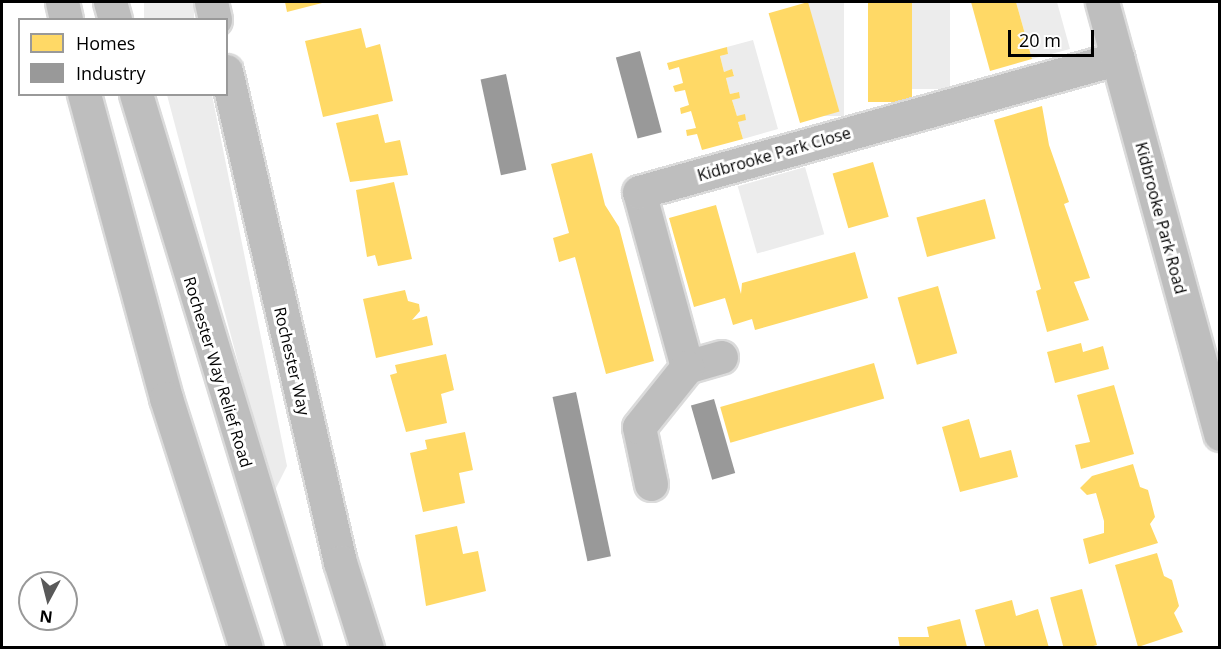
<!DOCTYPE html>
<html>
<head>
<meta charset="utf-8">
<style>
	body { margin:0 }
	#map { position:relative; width:1221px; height:649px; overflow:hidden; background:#fff; font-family:"Open Sans",sans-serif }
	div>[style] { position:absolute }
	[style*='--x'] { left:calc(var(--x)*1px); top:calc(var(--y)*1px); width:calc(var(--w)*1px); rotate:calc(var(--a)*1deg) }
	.green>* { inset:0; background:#ececec; transform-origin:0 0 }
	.homes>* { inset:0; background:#ffd966; transform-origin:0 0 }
	.industry>* { inset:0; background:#999; transform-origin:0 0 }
	.roads { filter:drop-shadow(2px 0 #dbdbdb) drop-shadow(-2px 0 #dbdbdb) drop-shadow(0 2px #dbdbdb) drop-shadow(0 -2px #dbdbdb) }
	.minor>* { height:33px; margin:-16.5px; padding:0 16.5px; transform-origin:16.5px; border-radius:16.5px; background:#bebebe }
	.major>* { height:33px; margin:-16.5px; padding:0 16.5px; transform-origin:16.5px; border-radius:16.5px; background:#bebebe }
	.highway>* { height:33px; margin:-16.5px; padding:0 16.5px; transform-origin:16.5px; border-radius:16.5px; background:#bebebe }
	span { translate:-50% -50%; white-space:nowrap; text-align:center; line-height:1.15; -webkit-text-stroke:6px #fff; paint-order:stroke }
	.street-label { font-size:16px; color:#000 }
	.frame { position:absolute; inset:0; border:3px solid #000; pointer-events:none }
	.legend { position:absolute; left:18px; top:18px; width:210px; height:78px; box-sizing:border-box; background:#fff; border:2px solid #999; margin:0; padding:8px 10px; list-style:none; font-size:18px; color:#000 }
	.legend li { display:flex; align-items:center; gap:12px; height:30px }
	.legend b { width:30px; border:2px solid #999 }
	.north { position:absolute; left:18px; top:571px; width:60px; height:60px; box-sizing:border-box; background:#fff; border:2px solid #999; border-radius:50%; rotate:187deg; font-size:16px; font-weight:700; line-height:24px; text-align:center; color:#000 }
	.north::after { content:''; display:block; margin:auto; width:21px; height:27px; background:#595959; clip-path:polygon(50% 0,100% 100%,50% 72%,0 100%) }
	.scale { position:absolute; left:1008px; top:30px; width:86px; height:27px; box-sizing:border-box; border:3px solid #000; border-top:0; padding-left:8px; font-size:18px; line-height:21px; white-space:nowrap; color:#000; -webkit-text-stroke:4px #fff; paint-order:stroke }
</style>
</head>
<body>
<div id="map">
	<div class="green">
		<i style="left:144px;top:2px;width:50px;height:17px"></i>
		<i style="left:808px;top:2px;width:36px;height:114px"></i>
		<i style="left:912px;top:2px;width:38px;height:87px"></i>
		<i style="clip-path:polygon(1016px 2px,1057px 2px,1070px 49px,1032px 59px)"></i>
		<i style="clip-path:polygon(753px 40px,778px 129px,743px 139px,738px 122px,746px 119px,737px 116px,732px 100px,739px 92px,730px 94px,726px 78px,734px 75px,732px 70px,724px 72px,720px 56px,728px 54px,727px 47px)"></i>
		<i style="clip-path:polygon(167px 95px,212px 95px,287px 466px,273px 494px)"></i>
		<i style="left:805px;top:167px;width:70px;height:70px;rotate:74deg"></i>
	</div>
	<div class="homes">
		<i style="clip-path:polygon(285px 2px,326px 2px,287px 12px)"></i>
		<i style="left:808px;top:2px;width:114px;height:41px;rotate:74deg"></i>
		<i style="left:868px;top:2px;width:44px;height:100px"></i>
		<i style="clip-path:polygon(971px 2px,1016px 2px,1032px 59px,990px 71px)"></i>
		<i style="clip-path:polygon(361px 28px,366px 48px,380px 44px,393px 101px,323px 117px,305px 41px)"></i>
		<i style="clip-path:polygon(727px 47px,728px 54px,720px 56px,724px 72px,732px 69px,734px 76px,726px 78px,730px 94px,739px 92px,740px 98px,732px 100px,737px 116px,745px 114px,746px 120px,738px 122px,743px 139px,702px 150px,697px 134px,687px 136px,686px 130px,696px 128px,691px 111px,681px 114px,680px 108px,689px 105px,685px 90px,675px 92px,673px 86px,683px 83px,679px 67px,669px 70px,667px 63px)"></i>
		<i style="clip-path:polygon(1042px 106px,1049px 145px,1069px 202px,1064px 204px,1090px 278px,1074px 282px,1089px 320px,1047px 332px,1036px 291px,1041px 289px,994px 120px)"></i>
		<i style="clip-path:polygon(378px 114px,385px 143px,400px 140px,408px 175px,350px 182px,336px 123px)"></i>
		<i style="clip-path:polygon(592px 153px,605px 205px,619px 227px,654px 361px,606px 374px,575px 257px,559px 262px,553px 238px,569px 233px,551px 164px)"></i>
		<i style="left:873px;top:162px;width:57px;height:42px;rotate:74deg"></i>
		<i style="clip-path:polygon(394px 182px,412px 259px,378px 266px,375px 255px,367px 257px,356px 190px)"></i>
		<i style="left:985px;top:199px;width:41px;height:71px;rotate:75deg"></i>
		<i style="clip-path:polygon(716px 205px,741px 294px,742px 283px,855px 252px,868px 298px,755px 330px,752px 319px,733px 325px,725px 298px,694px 307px,669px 218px)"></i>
		<i style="left:938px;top:286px;width:70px;height:42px;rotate:74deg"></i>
		<i style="clip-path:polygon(405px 290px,408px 301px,419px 304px,420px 311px,412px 320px,427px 316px,433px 345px,376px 358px,363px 299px)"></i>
		<i style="clip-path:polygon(1081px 343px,1083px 352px,1103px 346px,1109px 369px,1055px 383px,1047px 352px)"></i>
		<i style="clip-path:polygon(446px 354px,454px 390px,441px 394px,447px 423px,406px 432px,390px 375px,397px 373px,395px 365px)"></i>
		<i style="left:874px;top:363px;width:37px;height:160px;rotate:74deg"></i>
		<i style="clip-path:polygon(1114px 385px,1134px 454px,1081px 469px,1075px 445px,1090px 442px,1077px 395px)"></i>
		<i style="clip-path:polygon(969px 419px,980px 458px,1011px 450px,1018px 477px,960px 492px,942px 427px)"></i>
		<i style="clip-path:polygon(465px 432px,473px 470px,459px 473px,465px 503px,423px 512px,410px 453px,427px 449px,425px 440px)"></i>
		<i style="clip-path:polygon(1133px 464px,1140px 487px,1148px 490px,1155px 517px,1150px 524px,1158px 543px,1089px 564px,1083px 539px,1104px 533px,1104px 521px,1096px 493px,1087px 495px,1080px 488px,1092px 476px)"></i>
		<i style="clip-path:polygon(457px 526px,463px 554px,478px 551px,486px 591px,426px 606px,415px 535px)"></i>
		<i style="clip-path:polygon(1157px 553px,1164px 576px,1172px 580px,1179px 606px,1174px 613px,1183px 632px,1138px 647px,1115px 565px)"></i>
		<i style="left:1082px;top:589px;width:58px;height:33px;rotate:75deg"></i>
		<i style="clip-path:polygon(1012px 600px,1016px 616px,1038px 609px,1049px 648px,981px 648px,985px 646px,975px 610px)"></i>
		<i style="clip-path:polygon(960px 619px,967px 647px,900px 648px,898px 637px,929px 637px,927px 627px)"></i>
	</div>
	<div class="industry">
		<i style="left:640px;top:51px;width:84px;height:25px;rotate:75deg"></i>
		<i style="left:506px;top:74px;width:98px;height:26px;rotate:78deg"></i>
		<i style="left:576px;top:392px;width:168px;height:24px;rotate:78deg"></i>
		<i style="left:714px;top:399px;width:77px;height:24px;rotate:74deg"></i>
	</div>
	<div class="roads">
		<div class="minor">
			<i style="--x:211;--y:2;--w:18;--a:77"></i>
			<i style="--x:226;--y:71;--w:504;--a:76.93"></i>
			<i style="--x:340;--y:562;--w:90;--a:72.6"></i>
			<i style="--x:721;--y:357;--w:35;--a:164"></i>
			<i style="--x:687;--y:367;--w:181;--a:-105.3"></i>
			<i style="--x:639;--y:192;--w:497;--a:-15.6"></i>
			<i style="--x:651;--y:484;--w:58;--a:-101.9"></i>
			<i style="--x:639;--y:427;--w:77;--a:-51.3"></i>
		</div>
		<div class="major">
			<i style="--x:1102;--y:2;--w:448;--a:74.7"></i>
		</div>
		<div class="highway">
			<i style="--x:62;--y:2;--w:18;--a:77"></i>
			<i style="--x:110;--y:2;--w:19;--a:74"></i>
			<i style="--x:84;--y:94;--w:315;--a:74.9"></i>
			<i style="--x:166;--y:398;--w:262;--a:72.3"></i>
			<i style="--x:136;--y:94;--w:579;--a:73.13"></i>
		</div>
	</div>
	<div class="street-label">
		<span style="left:774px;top:154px;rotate:-16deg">Kidbrooke Park Close</span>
		<span style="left:1161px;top:218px;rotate:75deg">Kidbrooke Park Road</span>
		<span style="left:292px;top:361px;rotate:77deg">Rochester Way</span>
		<span style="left:218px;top:372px;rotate:73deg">Rochester Way Relief Road</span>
	</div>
	<div class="frame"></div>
	<ul class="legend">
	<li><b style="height:16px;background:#ffd966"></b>Homes</li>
	<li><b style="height:16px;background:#999"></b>Industry</li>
	</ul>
	<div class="north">N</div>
	<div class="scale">20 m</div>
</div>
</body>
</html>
